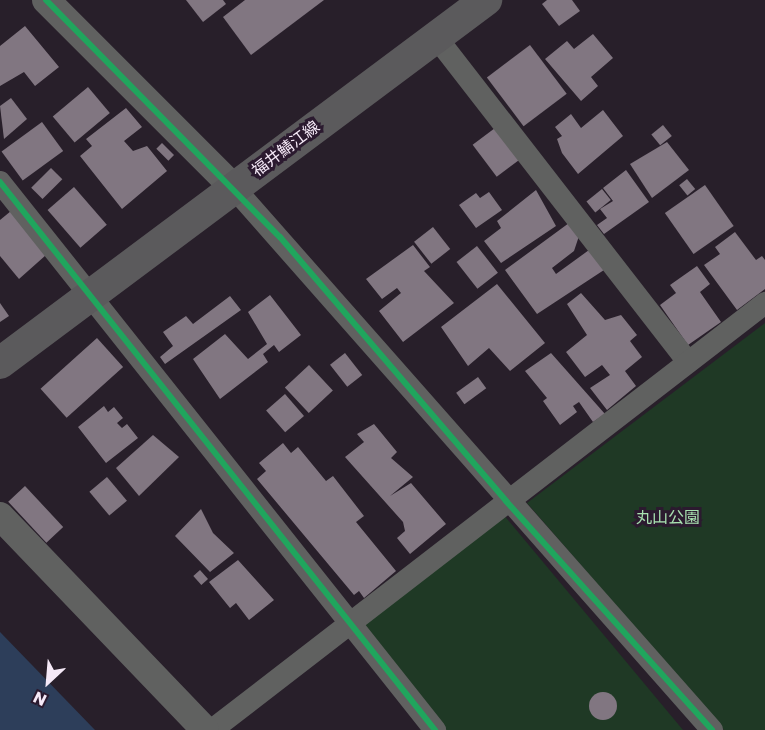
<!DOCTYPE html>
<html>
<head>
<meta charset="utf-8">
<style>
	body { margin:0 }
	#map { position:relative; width:765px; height:730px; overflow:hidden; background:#281f2a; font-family:Poppins,"Noto Sans JP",sans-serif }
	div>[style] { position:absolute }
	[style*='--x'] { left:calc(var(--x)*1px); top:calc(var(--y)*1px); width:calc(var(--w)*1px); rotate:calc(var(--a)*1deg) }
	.green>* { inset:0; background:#1f3925 }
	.water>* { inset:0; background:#2d3e5a }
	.building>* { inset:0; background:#817681; transform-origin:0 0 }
	.round { border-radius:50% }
	.minor>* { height:22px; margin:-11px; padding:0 11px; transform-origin:11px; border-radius:11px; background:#606160 }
	.tertiary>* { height:28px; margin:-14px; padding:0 14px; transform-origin:14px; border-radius:14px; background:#606160 }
	.secondary>* { height:32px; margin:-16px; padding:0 16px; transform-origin:16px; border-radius:16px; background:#5b5a5c }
	.cycleway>* { height:6px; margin:-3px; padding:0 3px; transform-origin:3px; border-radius:3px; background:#20a55d }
	span { translate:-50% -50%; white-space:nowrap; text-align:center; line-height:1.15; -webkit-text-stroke:6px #2b1a2f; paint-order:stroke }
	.street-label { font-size:16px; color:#f5e9f7 }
	.park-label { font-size:16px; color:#a8e1b0 }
	.north { position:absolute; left:18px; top:652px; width:60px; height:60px; -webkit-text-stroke:4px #2b1a2f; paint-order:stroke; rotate:206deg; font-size:16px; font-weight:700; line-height:24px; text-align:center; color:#f5e9f7 }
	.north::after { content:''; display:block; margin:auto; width:21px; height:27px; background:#f5e9f7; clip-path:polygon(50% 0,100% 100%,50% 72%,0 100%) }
</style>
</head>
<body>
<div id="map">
	<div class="green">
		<i style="clip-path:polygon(765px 323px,765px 730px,724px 730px,527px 503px)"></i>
		<i style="clip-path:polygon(498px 508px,683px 730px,444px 730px,349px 621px)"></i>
	</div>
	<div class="water">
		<i style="clip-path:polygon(0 632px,95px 730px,0 730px)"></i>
	</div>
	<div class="building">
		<i style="clip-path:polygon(186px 0,223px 0,226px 4px,203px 22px)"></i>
		<i style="clip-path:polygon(245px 0,324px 0,251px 55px,223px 17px)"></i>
		<i style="clip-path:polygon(547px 0,572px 0,580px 11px,559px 26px,542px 4px)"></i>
		<i style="clip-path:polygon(25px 26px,59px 67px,35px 86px,24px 72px,0 86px,0 46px)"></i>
		<i style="clip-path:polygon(593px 34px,613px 58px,591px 77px,598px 86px,581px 101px,545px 59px,567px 41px,574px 49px)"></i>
		<i style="left:530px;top:45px;width:61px;height:54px;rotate:53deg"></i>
		<i style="left:88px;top:87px;width:34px;height:46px;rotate:50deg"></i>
		<i style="clip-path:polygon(11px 98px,27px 119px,4px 139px,0 106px)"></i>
		<i style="clip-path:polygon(126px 108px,142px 127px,124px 141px,133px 151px,147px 146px,167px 171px,122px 209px,80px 156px,92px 146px,86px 139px)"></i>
		<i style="clip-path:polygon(603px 110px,623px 136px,578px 174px,562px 153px,557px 139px,562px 136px,555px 127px,571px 114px,581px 128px)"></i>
		<i style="left:42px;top:122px;width:36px;height:50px;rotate:54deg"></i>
		<i style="left:663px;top:125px;width:14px;height:15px;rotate:51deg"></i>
		<i style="left:495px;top:128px;width:40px;height:28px;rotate:53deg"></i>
		<i style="clip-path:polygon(667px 142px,689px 170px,652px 198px,630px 164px)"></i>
		<i style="left:162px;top:143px;width:17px;height:8px;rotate:45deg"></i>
		<i style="left:51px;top:168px;width:16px;height:28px;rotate:45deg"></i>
		<i style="clip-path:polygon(626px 170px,649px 202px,604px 234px,597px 225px,607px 218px,600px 209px,613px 201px,603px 188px)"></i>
		<i style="left:687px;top:179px;width:13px;height:10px;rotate:51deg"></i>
		<i style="left:705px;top:185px;width:50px;height:49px;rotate:55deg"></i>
		<i style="left:74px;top:187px;width:50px;height:35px;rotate:49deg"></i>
		<i style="left:602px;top:189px;width:14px;height:20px;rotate:51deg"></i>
		<i style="clip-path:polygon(536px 190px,556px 226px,501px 263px,484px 241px,501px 228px,497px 221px)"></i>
		<i style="clip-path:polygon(489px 192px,502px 210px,476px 228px,459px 205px,476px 193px,480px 198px)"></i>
		<i style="clip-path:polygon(11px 211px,46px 255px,19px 279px,0 256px,0 220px)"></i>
		<i style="clip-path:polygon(569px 223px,579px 236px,574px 251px,552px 268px,556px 274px,589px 250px,604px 270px,537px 314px,505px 270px)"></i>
		<i style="left:433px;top:227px;width:28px;height:24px;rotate:52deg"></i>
		<i style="clip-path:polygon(735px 232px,756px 260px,762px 256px,765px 260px,765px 289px,737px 310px,704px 265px,720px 254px,715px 247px)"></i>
		<i style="clip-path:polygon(413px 245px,430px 267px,424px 271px,454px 303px,403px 342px,379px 311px,401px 293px,397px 288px,382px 299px,366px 279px)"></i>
		<i style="left:477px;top:246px;width:34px;height:26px;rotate:52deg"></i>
		<i style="clip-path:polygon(697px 266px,710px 284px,700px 292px,721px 322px,688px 345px,660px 305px,676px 293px,670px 285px)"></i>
		<i style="clip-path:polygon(497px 284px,545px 343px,510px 371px,489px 348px,468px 366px,441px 327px)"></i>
		<i style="clip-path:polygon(581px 293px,605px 320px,621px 315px,637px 335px,630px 341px,642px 357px,625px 371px,636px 386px,607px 410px,590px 388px,610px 375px,602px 365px,585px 377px,566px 352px,587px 335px,567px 304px)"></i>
		<i style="clip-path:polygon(270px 295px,301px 335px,279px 352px,274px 345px,263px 354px,268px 362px,220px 399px,193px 359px,225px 334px,248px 359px,267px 344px,248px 312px)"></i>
		<i style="clip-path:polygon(230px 296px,241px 310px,165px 364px,160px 357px,173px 346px,163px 332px,186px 316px,193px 324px)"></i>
		<i style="clip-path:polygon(0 303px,9px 316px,0 322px)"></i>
		<i style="left:97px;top:338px;width:39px;height:76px;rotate:48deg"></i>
		<i style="left:345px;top:353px;width:28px;height:19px;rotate:52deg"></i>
		<i style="clip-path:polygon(551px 353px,605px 414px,593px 422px,579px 402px,573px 406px,577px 412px,560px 425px,543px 401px,547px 398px,525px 371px)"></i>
		<i style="left:309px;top:365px;width:35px;height:33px;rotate:47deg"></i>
		<i style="left:478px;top:377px;width:14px;height:27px;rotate:54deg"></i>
		<i style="left:285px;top:394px;width:29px;height:25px;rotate:49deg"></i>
		<i style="clip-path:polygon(104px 406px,108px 412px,114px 407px,123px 418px,117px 423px,122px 428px,127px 424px,138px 438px,106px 463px,78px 427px)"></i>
		<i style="clip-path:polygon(374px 424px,397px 452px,391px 458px,413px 477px,390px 496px,411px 483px,446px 524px,410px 554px,397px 538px,405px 531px,403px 522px,345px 457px,364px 442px,357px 434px)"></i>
		<i style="clip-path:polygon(153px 435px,179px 457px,139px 496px,116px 468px)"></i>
		<i style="clip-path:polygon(283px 443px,291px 453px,298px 447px,326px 481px,333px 476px,364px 516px,356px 522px,396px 571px,364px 598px,359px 591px,354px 595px,257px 479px,266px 471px,259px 463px)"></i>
		<i style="left:107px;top:477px;width:31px;height:23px;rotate:50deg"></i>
		<i style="left:25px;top:486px;width:56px;height:23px;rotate:47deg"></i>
		<i style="clip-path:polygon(201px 509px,213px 533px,234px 553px,210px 572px,175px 536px)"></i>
		<i style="clip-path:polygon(238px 560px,274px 600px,249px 620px,236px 603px,230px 608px,209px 582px)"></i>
		<i style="left:200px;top:570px;width:12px;height:9px;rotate:48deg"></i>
		<i class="round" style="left:589px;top:692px;width:28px;height:28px"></i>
	</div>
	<div class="minor">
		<i style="--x:436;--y:37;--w:411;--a:52.2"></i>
		<i style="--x:0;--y:182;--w:700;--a:51.56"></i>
		<i style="--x:234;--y:188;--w:723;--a:48.59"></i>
		<i style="--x:212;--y:730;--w:699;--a:-37.67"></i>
	</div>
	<div class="tertiary">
		<i style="--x:46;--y:0;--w:266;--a:45"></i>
		<i style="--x:0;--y:516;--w:296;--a:46.2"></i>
	</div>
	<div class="secondary">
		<i style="--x:0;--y:363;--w:607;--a:-36.76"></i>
	</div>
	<div class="cycleway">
		<i style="--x:46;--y:0;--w:333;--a:45.4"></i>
		<i style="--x:280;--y:237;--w:348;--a:49.4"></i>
		<i style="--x:506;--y:501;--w:308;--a:48"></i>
		<i style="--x:0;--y:182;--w:700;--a:51.56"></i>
	</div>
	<div class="street-label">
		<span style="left:286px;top:149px;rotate:-37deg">福井鯖江線</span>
	</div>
	<div class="park-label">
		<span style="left:668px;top:518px">丸山公園</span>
	</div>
	<div class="north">N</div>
</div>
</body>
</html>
